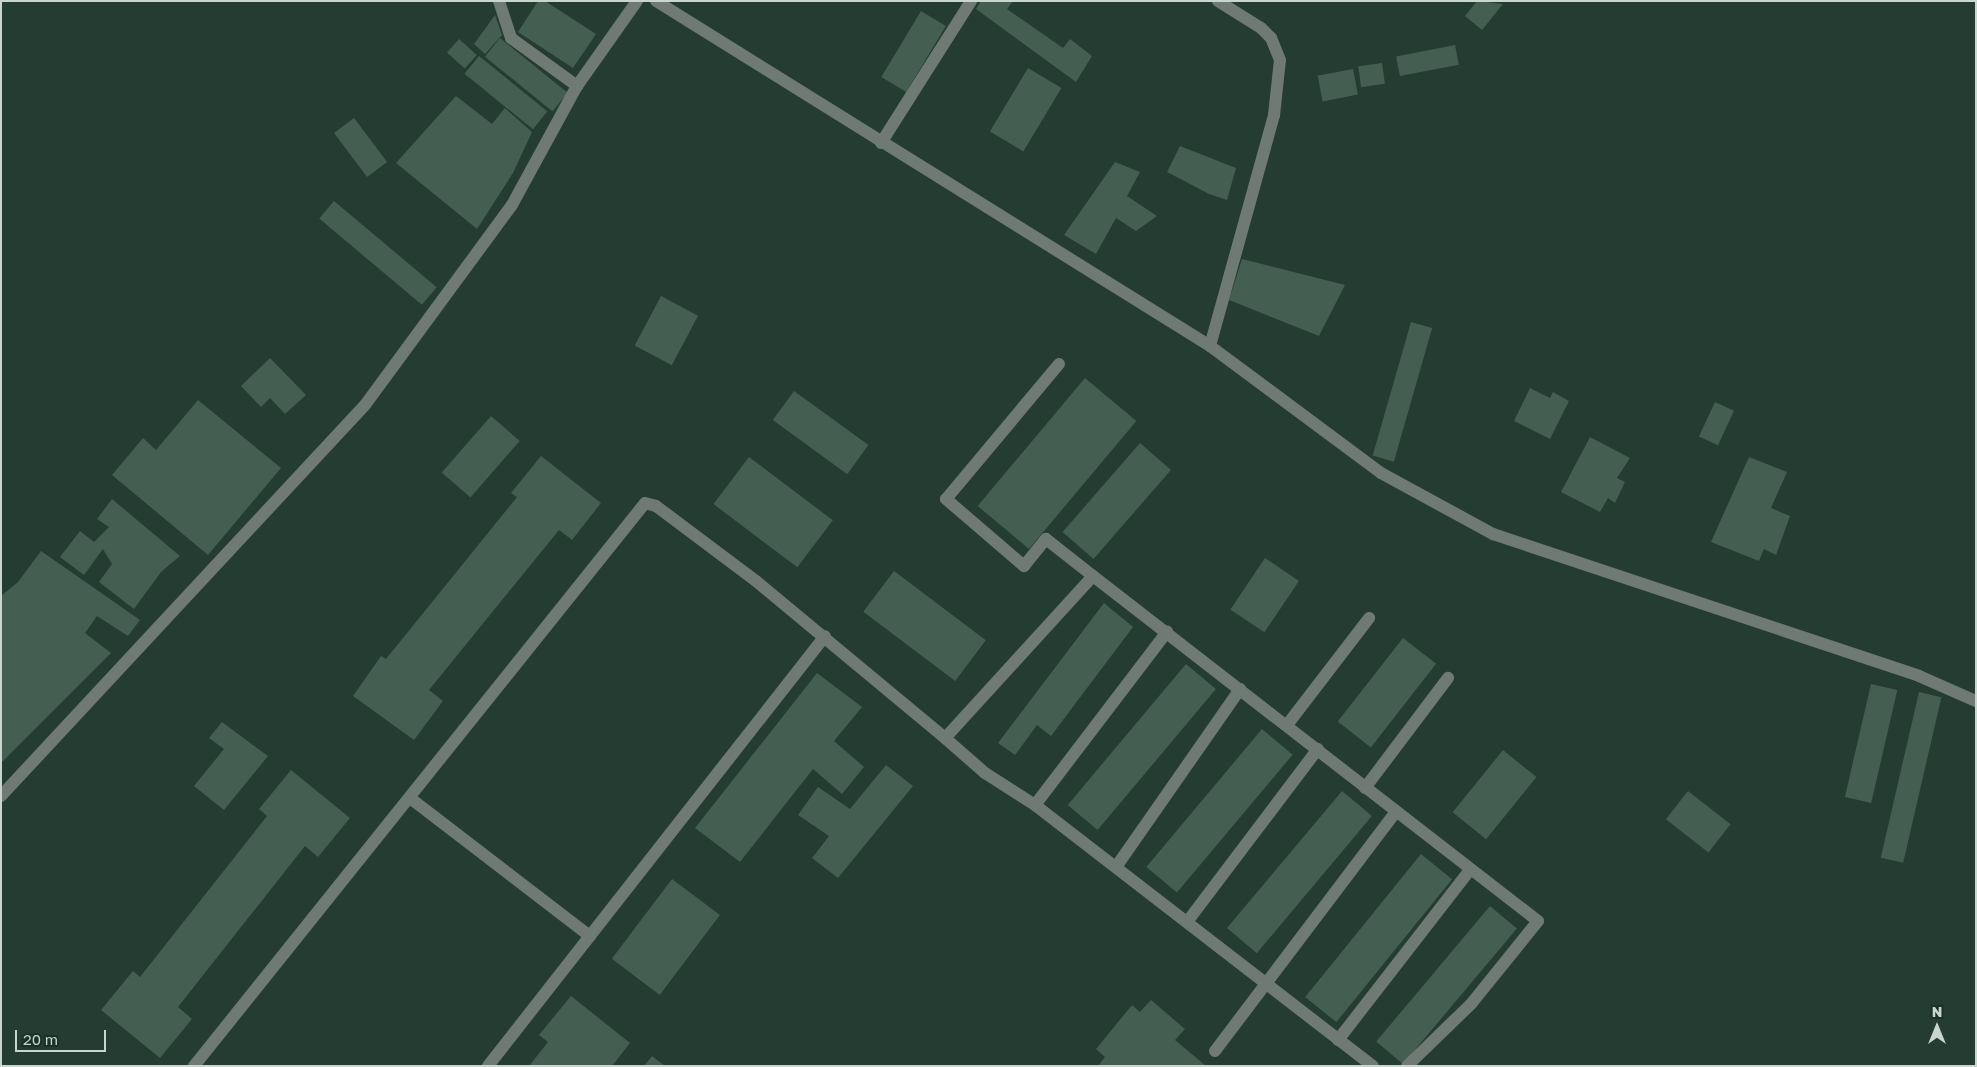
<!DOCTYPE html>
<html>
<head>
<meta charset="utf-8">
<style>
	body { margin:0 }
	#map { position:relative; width:1977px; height:1067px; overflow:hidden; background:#243c31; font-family:"Golos Text",sans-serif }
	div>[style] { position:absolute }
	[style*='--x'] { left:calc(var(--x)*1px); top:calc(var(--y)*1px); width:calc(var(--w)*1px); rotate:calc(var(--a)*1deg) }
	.building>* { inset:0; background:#445e52; transform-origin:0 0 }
	.minor>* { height:12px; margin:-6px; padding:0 6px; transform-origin:6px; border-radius:6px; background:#6f7a75 }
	span { translate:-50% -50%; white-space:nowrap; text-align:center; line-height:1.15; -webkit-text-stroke:5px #193227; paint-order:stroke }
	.frame { position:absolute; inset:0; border:2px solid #c8d6cf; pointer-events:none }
	.north { position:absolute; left:1912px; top:1002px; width:50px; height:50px; -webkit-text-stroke:4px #193227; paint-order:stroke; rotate:0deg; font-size:14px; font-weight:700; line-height:20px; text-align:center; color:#c8d6cf }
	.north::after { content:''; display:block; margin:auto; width:18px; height:22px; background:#c8d6cf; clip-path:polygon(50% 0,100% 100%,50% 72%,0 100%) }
	.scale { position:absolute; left:15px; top:1030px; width:91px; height:22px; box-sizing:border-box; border:2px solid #c8d6cf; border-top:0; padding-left:6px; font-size:15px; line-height:18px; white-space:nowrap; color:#c8d6cf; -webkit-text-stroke:4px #193227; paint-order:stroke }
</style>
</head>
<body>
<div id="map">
	<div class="building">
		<i style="clip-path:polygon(538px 1px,545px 1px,596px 34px,573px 68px,518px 32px)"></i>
		<i style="clip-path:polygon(981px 1px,1013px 1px,1007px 9px,1063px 48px,1070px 39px,1092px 56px,1076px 82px,976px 9px)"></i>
		<i style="clip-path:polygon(1477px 1px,1503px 4px,1482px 30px,1465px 16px)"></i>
		<i style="left:921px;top:11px;width:29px;height:77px;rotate:31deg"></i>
		<i style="clip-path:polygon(495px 15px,502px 35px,485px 54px,474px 44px)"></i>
		<i style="left:500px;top:38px;width:87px;height:24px;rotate:39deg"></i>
		<i style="left:459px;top:39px;width:24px;height:18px;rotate:42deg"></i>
		<i style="left:1455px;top:45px;width:20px;height:60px;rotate:79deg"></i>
		<i style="left:479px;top:56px;width:88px;height:23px;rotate:39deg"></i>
		<i style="left:1382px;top:63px;width:21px;height:24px;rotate:82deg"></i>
		<i style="left:1028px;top:68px;width:39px;height:74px;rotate:31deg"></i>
		<i style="left:1353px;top:69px;width:26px;height:36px;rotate:79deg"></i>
		<i style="clip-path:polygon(456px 96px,492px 124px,505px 108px,532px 132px,513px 173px,477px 229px,396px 163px)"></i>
		<i style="left:354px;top:118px;width:55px;height:25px;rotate:53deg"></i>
		<i style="clip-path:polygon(1180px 146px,1236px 168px,1227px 200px,1209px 194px,1167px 172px)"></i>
		<i style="clip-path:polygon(1115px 162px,1140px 172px,1127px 196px,1157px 216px,1136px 231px,1116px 218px,1096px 254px,1064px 235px)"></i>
		<i style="left:334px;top:201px;width:134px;height:23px;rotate:40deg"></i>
		<i style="clip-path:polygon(1242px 259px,1345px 285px,1319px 336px,1229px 300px)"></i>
		<i style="left:661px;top:296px;width:42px;height:56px;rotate:28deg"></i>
		<i style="left:1411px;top:322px;width:22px;height:139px;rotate:16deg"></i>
		<i style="clip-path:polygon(270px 358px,306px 395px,285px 414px,270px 398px,261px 407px,241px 386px)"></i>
		<i style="left:1085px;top:378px;width:67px;height:167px;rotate:40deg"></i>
		<i style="clip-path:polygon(1530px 388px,1550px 398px,1553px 392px,1569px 401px,1550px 439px,1514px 421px)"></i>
		<i style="left:794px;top:391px;width:92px;height:36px;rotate:36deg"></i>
		<i style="clip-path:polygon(198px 400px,281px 468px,208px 555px,112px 475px,143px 438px,156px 450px)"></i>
		<i style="left:1715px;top:402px;width:21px;height:38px;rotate:25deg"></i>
		<i style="left:491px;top:416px;width:38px;height:75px;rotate:41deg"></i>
		<i style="clip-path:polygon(1590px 437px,1630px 458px,1617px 478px,1625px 482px,1615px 503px,1608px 498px,1600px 512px,1561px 492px)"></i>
		<i style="left:1140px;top:443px;width:41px;height:118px;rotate:41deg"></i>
		<i style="clip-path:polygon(541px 456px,601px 503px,572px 540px,559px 530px,429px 690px,443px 701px,414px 740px,353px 696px,381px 656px,386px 659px,517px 497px,511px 493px)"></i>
		<i style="left:749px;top:457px;width:105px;height:59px;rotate:37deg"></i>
		<i style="clip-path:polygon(1749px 457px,1787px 472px,1771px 508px,1790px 516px,1776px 555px,1764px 549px,1759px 561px,1711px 542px)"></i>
		<i style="clip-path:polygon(112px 499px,180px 556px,161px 572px,134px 609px,99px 582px,112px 564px,103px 549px,84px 575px,60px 557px,80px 531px,94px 542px,109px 527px,97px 519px)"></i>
		<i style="clip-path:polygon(41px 551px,140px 620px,128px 636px,97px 616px,85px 633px,111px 653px,1px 763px,1px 596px,18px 582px)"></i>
		<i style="left:1265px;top:558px;width:41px;height:62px;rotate:34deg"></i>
		<i style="left:894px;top:571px;width:115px;height:51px;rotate:37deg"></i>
		<i style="clip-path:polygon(1104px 603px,1133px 627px,1051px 736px,1037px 725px,1015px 755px,998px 743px)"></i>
		<i style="left:1403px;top:638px;width:42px;height:106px;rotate:38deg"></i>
		<i style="left:1186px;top:664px;width:39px;height:184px;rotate:40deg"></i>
		<i style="clip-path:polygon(817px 673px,862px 707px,834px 741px,864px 767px,842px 794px,813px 769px,740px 862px,695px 828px)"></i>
		<i style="left:1871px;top:684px;width:27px;height:116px;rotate:13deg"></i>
		<i style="left:1919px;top:692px;width:23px;height:170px;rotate:13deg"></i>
		<i style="clip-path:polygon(222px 722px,268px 756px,224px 810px,194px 786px,224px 749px,209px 738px)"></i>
		<i style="left:1262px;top:729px;width:40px;height:180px;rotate:40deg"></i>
		<i style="left:1503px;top:750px;width:43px;height:80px;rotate:39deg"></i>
		<i style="clip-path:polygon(886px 765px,913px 786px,838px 878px,812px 858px,829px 836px,798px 815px,818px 787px,850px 809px)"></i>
		<i style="clip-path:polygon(291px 770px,350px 818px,318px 857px,305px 846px,178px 1007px,192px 1019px,160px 1058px,101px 1010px,133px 971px,140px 977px,267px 816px,259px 809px)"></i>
		<i style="left:1342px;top:791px;width:39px;height:179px;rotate:40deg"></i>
		<i style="left:1688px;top:791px;width:54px;height:36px;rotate:38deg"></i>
		<i style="left:1421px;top:854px;width:40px;height:184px;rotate:39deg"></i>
		<i style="left:672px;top:879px;width:60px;height:100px;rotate:37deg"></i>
		<i style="left:1490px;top:906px;width:35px;height:177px;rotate:40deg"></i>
		<i style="clip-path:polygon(571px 996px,630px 1043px,612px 1066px,529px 1066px,548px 1042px,539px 1035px)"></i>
		<i style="clip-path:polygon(1151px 1000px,1185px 1029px,1175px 1040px,1206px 1066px,1098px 1066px,1105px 1057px,1096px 1049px,1132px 1005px,1140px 1012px)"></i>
		<i style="clip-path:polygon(652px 1056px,665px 1066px,644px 1066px)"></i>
	</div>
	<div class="minor">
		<i style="--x:499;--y:1;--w:39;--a:72"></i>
		<i style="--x:511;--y:38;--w:82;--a:36"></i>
		<i style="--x:656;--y:1;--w:653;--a:31.91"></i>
		<i style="--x:1210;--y:346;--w:213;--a:36.6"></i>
		<i style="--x:1381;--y:473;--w:128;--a:28.6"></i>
		<i style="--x:1493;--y:534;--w:449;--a:18.4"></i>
		<i style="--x:1919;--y:676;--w:62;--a:23.7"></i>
		<i style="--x:881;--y:143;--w:168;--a:-57.6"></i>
		<i style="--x:1210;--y:346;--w:240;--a:-74.5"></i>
		<i style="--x:1274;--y:115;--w:55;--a:-83.8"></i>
		<i style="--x:1280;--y:60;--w:24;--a:-112"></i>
		<i style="--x:1271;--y:38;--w:14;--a:-135"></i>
		<i style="--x:1261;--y:28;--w:51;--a:-147.9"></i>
		<i style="--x:1059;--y:364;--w:176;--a:129.9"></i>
		<i style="--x:946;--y:499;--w:103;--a:40.7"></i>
		<i style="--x:1024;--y:566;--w:35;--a:-51"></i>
		<i style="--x:1046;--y:539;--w:60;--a:38.2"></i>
		<i style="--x:1093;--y:576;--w:219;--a:132.4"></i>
		<i style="--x:945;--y:738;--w:53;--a:41.2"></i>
		<i style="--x:985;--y:773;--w:59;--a:32.6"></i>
		<i style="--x:1035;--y:805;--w:427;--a:37.7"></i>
		<i style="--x:1093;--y:576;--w:563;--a:37.79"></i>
		<i style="--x:1538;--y:921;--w:107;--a:128.9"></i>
		<i style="--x:1471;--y:1004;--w:89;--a:135.9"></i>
		<i style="--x:1287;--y:725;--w:135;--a:-52.5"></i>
		<i style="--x:1365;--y:788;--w:138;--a:-53"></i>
		<i style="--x:1;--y:796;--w:534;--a:-47.05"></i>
		<i style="--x:365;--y:405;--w:248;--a:-53.7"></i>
		<i style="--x:512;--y:205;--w:136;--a:-61.4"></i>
		<i style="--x:577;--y:86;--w:104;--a:-54.8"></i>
		<i style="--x:410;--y:798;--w:227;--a:37.5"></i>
		<i style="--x:1035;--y:805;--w:218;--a:-52.7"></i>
		<i style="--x:1116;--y:867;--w:217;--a:-55.1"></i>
		<i style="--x:1187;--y:922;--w:217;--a:-52.9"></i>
		<i style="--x:1338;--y:1040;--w:215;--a:-52.2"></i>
		<i style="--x:1215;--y:1051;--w:300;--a:-52.9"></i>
		<i style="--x:194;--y:1066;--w:721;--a:-51.3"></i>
		<i style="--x:645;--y:503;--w:11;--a:15"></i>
		<i style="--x:656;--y:506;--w:125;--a:36.9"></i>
		<i style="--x:756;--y:581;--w:246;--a:39.7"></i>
		<i style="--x:488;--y:1066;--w:546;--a:-51.91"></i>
	</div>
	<div class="frame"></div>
	<div class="north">N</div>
	<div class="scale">20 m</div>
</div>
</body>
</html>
